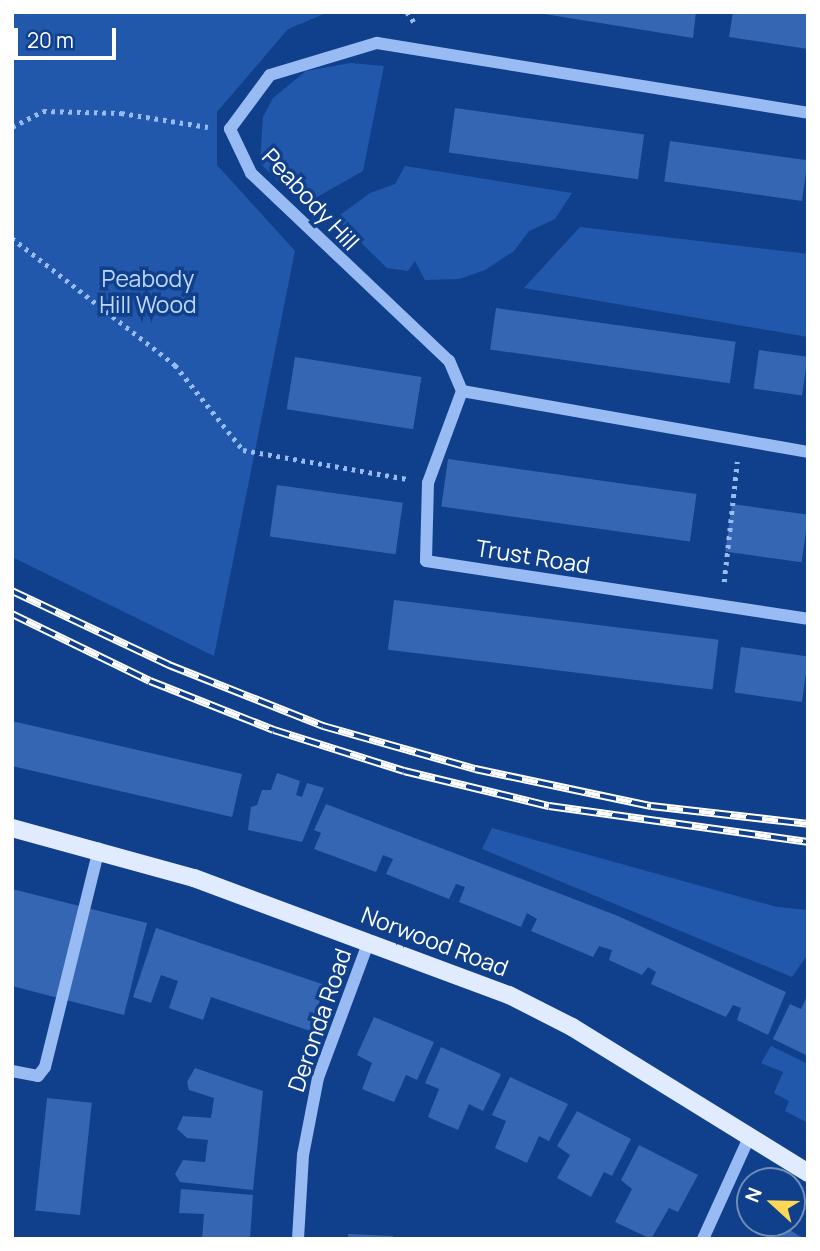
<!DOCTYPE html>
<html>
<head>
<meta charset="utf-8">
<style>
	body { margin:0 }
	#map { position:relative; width:820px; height:1251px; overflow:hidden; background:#10408b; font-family:Manrope,sans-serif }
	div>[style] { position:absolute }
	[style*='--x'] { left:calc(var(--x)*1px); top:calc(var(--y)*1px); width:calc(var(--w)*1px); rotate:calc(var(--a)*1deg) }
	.green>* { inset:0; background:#2258ab }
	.building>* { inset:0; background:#3466b3; transform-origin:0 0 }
	.path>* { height:4.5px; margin-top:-2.25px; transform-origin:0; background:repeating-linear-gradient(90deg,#97bbf2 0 3.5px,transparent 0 8.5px) }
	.minor>* { height:12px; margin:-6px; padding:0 6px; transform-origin:6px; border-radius:6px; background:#97bbf2 }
	.major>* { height:18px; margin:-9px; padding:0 9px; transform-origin:9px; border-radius:9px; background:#e1ebff }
	.rail>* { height:8px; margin-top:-4px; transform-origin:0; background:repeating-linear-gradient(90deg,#10408b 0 16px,#fff 0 32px); box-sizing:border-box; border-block:2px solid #fff }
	span { translate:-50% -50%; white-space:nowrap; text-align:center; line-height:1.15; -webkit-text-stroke:7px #10408b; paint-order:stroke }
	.street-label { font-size:23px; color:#fff }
	.park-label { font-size:23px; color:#bed7fd }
	.frame { position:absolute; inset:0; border:14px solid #fff; pointer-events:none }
	.north { position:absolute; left:736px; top:1167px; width:70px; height:70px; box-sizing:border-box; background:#10408b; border:2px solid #708cb9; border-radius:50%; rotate:292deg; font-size:19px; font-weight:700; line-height:28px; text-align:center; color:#fff }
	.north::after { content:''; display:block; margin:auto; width:24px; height:32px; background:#ffd757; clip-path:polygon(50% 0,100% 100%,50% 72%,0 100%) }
	.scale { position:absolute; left:14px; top:28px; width:102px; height:32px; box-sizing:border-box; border:4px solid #fff; border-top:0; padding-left:9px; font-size:21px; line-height:24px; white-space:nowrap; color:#fff; -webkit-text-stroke:5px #10408b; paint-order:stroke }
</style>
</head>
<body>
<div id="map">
	<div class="green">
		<i style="clip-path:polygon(12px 12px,329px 12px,288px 29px,217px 112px,217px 165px,295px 251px,214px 656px,12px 557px)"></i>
		<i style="clip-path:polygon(350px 63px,384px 66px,363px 171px,317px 197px,295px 198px,260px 163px,263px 117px,273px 98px,306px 71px)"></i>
		<i style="clip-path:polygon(405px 166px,572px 193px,555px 219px,529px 231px,514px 251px,485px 270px,459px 279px,425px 280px,415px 261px,408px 271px,387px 268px,336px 218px,370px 193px,395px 184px)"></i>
		<i style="clip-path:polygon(580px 227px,808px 254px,808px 337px,524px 288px)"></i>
		<i style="clip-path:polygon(492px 828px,777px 907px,808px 910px,808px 954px,792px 977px,482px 849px)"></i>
		<i style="clip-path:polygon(771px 1046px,808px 1064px,808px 1123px,785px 1111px,789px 1101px,774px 1093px,783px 1072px,761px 1063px)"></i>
	</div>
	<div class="building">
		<i style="clip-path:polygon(532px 12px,696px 12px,693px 38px)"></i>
		<i style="clip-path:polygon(733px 12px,808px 12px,808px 49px,729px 37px)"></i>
		<i style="left:455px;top:108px;width:191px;height:45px;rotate:8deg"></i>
		<i style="left:670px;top:141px;width:139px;height:41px;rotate:8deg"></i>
		<i style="left:496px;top:308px;width:242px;height:42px;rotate:8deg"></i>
		<i style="left:759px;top:350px;width:49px;height:39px;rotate:8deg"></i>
		<i style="left:295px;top:357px;width:128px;height:53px;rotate:9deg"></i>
		<i style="left:448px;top:459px;width:251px;height:48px;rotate:8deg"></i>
		<i style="left:277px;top:485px;width:127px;height:52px;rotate:8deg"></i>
		<i style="left:732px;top:504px;width:77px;height:48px;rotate:8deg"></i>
		<i style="left:394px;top:600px;width:327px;height:50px;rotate:7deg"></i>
		<i style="left:741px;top:647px;width:68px;height:46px;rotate:8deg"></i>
		<i style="left:12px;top:721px;width:236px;height:44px;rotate:13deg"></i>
		<i style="clip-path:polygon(277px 773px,300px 781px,296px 795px,302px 797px,307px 783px,324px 788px,302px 842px,248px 830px,251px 807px,257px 805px,262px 790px,271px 790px)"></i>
		<i style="clip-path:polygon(326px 804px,618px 916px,786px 992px,768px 1035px,737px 1020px,741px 1008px,733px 1005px,726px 1017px,651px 984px,656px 972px,648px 967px,642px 975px,609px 960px,612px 950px,599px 946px,593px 957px,531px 931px,537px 919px,527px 913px,521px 927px,459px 902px,465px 887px,456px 884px,449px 899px,386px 874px,393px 859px,383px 855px,376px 872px,314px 849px,321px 833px,314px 830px)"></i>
		<i style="clip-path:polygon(12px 889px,147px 923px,124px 1015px,12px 986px)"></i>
		<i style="clip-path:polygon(156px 928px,325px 985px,310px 1031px,211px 997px,203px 1020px,169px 1008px,178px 981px,161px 975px,151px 1003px,133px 997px)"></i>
		<i style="clip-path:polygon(808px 994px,808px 1056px,773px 1039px,790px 1004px,801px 1009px)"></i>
		<i style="clip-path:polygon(374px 1017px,434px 1042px,417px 1080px,406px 1075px,394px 1102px,362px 1089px,372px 1063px,357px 1055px)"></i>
		<i style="clip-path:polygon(441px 1047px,501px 1074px,483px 1111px,469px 1104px,458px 1130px,428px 1117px,439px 1089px,425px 1083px)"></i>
		<i style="clip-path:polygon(195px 1068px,263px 1091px,253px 1190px,180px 1182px,175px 1174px,183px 1160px,205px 1162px,208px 1140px,187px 1138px,177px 1129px,183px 1116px,211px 1118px,214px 1098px,189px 1090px,187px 1082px)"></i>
		<i style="clip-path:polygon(510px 1077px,568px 1104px,549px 1141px,539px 1136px,527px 1163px,495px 1148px,506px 1121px,492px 1115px)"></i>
		<i style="left:47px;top:1098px;width:45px;height:113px;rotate:6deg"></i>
		<i style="clip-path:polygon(577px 1111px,631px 1139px,612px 1176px,604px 1172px,591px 1197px,557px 1178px,570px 1155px,557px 1146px)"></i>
		<i style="clip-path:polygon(639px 1145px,698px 1175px,678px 1212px,669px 1208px,651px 1239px,615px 1222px,632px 1189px,621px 1180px)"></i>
		<i style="clip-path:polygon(181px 1189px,253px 1195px,250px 1239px,202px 1239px,204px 1214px,179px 1213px)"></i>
		<i style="clip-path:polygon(779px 1223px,804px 1239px,770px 1239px)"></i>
		<i style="clip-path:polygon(348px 1234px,393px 1236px,392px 1239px,348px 1239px)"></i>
	</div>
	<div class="path">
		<i style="--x:407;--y:12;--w:16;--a:55"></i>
		<i style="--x:12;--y:127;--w:35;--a:-27"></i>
		<i style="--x:43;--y:111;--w:78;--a:1.5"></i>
		<i style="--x:121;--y:113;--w:88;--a:9.1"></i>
		<i style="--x:12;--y:238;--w:207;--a:37.9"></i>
		<i style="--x:175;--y:365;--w:109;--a:51.3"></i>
		<i style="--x:243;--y:450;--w:167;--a:10"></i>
		<i style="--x:724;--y:582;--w:121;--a:-83.8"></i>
	</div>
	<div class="minor">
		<i style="--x:462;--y:391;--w:33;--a:-113"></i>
		<i style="--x:449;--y:361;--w:273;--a:-136.5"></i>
		<i style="--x:251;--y:173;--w:49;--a:-115.5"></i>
		<i style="--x:230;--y:129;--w:67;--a:-53.5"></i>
		<i style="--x:270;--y:75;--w:112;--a:-16.7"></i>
		<i style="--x:377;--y:43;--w:437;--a:9.2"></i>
		<i style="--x:462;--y:391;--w:98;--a:110.3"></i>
		<i style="--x:428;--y:483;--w:78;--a:91.5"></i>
		<i style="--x:426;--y:561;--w:386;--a:8.6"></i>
		<i style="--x:462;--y:391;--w:351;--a:10"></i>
		<i style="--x:12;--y:1071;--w:26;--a:11"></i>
		<i style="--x:38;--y:1076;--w:11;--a:-52"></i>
		<i style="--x:45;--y:1067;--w:225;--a:-76.1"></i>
		<i style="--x:298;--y:1239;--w:84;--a:-86.6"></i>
		<i style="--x:303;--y:1155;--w:78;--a:-79"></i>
		<i style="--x:318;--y:1078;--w:146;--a:-69.6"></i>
		<i style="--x:703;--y:1239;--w:109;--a:-65.6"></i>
	</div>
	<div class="major">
		<i style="--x:12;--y:828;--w:189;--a:15.4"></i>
		<i style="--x:194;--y:878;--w:336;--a:20.4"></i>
		<i style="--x:509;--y:995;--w:71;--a:26.9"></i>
		<i style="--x:572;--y:1027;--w:278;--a:31.7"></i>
	</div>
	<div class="rail">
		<i style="--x:12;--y:591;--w:174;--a:25.2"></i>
		<i style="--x:169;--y:665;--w:166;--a:21.6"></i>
		<i style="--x:323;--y:726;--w:158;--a:15.8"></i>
		<i style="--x:475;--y:769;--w:180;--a:11.9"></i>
		<i style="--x:651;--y:806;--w:158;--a:6.5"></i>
		<i style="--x:12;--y:614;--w:153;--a:25.9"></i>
		<i style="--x:150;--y:681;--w:133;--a:21.6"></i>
		<i style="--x:274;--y:730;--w:136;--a:17.5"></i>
		<i style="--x:404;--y:771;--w:149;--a:13.6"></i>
		<i style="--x:549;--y:806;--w:261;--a:7.9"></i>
	</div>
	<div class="street-label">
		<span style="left:311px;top:199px;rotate:47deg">Peabody Hill</span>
		<span style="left:533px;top:556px;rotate:9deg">Trust Road</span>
		<span style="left:435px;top:941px;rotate:21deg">Norwood Road</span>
		<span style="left:319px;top:1020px;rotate:-71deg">Deronda Road</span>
	</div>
	<div class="park-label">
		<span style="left:148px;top:291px">Peabody<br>Hill Wood</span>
	</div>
	<div class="frame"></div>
	<div class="north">N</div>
	<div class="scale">20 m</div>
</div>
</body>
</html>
